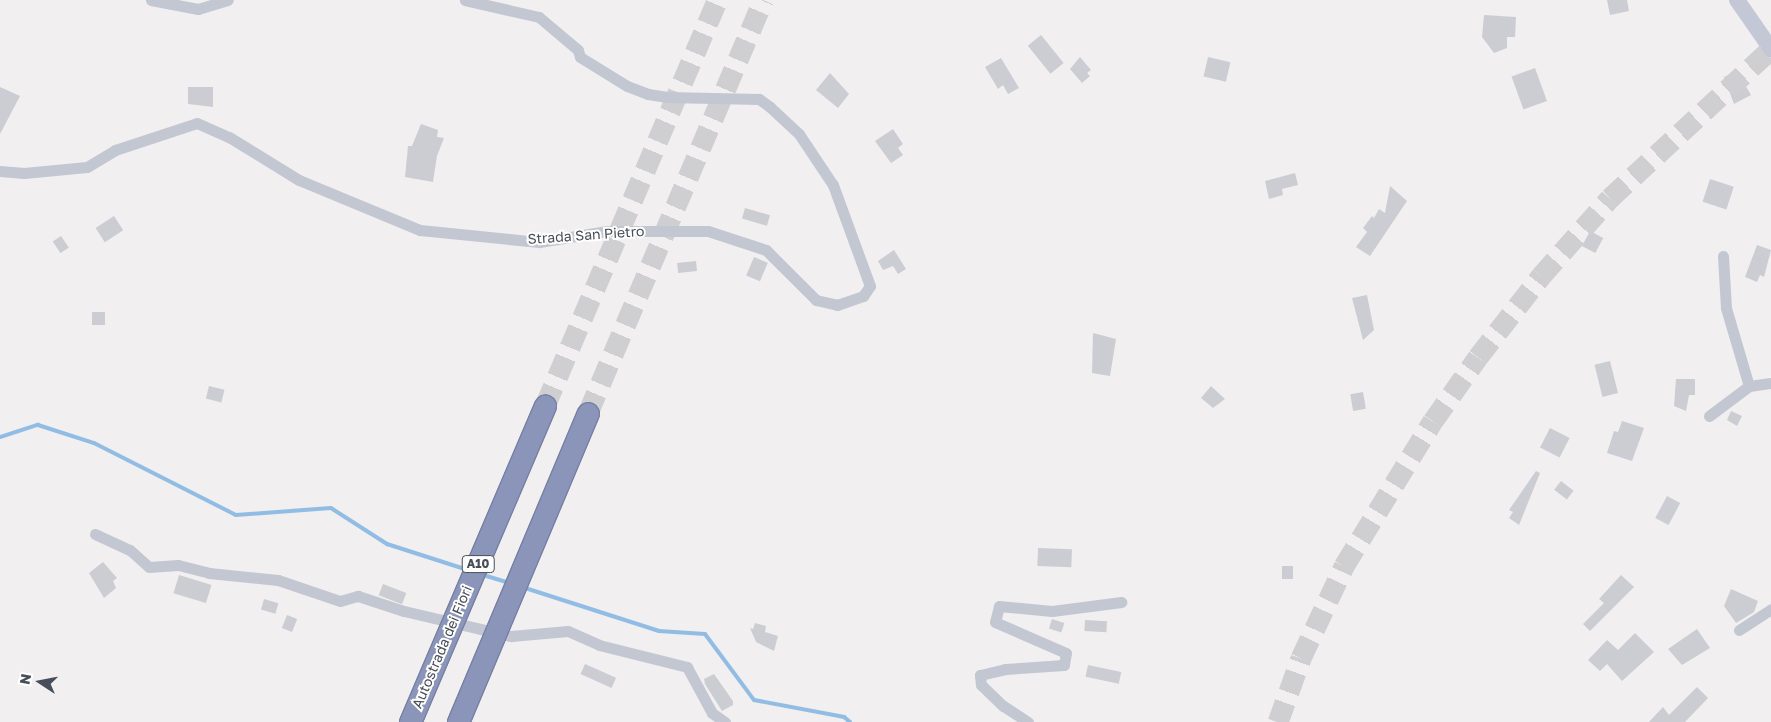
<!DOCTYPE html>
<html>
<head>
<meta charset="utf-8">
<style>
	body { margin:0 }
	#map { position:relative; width:1771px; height:722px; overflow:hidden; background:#f1efef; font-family:"Golos Text",sans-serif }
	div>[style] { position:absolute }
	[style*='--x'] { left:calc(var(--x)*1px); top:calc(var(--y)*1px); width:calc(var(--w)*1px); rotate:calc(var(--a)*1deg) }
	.stream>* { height:4px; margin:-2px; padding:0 2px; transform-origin:2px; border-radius:2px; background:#91bde4 }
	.building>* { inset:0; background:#cccdd3; transform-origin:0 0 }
	.highway-tunnel>* { height:21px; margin-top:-10.5px; transform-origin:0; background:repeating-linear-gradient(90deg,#cfcfd1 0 21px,transparent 0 32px) }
	.street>* { height:11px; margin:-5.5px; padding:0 5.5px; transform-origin:5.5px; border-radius:5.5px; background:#c3c7d2 }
	.secondary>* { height:16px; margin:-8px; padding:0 8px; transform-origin:8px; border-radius:8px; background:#c3c7d6 }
	.bridges { filter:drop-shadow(1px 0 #7680a5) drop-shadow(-1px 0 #7680a5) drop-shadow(0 1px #7680a5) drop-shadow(0 -1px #7680a5) }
	.highway-bridge>* { height:21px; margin:-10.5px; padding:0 10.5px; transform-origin:10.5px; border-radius:10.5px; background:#8a95b9 }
	span { translate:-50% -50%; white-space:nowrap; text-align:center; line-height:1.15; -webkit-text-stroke:4px #fff; paint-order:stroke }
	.shield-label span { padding:1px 4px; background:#fff; border:1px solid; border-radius:4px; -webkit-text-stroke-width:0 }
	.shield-label { font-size:12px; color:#484d5a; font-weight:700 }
	.street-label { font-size:14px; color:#484d5a }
	.north { position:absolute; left:15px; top:657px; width:50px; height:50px; -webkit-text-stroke:4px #fff; paint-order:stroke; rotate:281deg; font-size:14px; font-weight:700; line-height:20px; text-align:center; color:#484d5a }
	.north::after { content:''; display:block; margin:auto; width:18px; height:22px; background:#484d5a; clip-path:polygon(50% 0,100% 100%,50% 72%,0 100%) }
</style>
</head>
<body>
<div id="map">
	<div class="stream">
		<i style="--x:0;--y:437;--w:40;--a:-18"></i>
		<i style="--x:38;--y:425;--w:59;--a:17.8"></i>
		<i style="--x:94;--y:443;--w:159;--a:26.9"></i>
		<i style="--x:236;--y:515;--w:95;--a:-4.2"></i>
		<i style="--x:331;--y:508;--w:67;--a:32.7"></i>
		<i style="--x:387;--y:544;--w:85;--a:17.8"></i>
		<i style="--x:480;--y:574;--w:30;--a:17"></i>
		<i style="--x:522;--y:587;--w:144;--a:17.8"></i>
		<i style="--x:659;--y:631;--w:46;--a:3.7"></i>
		<i style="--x:705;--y:634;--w:82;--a:53.4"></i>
		<i style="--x:754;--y:700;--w:92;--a:10.7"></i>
		<i style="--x:844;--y:717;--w:8;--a:40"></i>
	</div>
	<div class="building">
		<i style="clip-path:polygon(1607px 0,1627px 0,1629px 11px,1610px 15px)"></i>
		<i style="clip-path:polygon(1484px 15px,1516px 17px,1515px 37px,1507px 37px,1507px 48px,1494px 53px,1482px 37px)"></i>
		<i style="left:1041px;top:35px;width:36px;height:17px;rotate:51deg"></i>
		<i style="clip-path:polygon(1080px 57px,1091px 70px,1087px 73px,1090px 76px,1082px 83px,1070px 69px)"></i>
		<i style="left:1208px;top:57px;width:23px;height:20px;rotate:13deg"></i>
		<i style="clip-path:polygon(1001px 58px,1019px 88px,1008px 94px,1003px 85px,998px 89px,985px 67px)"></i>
		<i style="left:1535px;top:68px;width:35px;height:25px;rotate:70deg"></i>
		<i style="clip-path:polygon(1737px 71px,1751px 95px,1734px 104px,1724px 77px)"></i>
		<i style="clip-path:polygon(830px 73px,849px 94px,838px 108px,816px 90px)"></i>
		<i style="clip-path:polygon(0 87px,20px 96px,0 134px)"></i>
		<i style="clip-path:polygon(188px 87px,213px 87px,213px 107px,188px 104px)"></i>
		<i style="clip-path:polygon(421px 124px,438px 130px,437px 137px,444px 138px,437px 156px,433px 182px,405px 177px,408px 146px,412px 146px)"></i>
		<i style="clip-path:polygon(893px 129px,903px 144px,898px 148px,903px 155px,891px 163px,875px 141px)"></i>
		<i style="clip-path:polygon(1295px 173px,1298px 185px,1282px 189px,1283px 195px,1269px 199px,1265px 181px)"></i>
		<i style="left:1710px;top:179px;width:25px;height:24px;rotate:18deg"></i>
		<i style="clip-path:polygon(1390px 186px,1407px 201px,1370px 256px,1356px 247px,1367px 232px,1363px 228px,1372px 216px,1374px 218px,1379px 209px,1385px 213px)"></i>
		<i style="left:745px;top:208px;width:26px;height:11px;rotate:16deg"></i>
		<i style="left:114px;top:216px;width:17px;height:22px;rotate:57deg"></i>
		<i style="left:1590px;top:231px;width:15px;height:17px;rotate:28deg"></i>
		<i style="left:61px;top:236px;width:14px;height:10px;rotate:56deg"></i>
		<i style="clip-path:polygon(1757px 245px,1771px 250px,1764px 277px,1760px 275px,1757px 282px,1745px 277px)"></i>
		<i style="clip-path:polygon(894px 250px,906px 269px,898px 274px,893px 266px,883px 270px,878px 261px)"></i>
		<i style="left:754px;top:257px;width:15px;height:20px;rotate:23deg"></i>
		<i style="left:696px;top:261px;width:10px;height:19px;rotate:84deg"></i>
		<i style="clip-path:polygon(1367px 295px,1374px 330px,1363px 340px,1352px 298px)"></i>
		<i style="left:92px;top:312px;width:13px;height:13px"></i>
		<i style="clip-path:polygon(1093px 333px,1116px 339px,1110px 376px,1092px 373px)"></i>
		<i style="left:1610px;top:361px;width:33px;height:16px;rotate:76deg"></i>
		<i style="clip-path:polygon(1676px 379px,1695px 379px,1695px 395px,1689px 395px,1686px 411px,1674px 406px)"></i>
		<i style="left:209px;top:386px;width:16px;height:13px;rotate:14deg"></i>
		<i style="clip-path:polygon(1211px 386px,1225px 399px,1213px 408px,1201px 398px)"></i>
		<i style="left:1363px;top:392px;width:17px;height:13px;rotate:80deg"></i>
		<i style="clip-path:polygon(1731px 411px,1742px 416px,1737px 426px,1727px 420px)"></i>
		<i style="clip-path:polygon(1622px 421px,1644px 428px,1632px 461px,1607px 453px,1614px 431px,1618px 432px)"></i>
		<i style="left:1550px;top:428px;width:22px;height:22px;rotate:27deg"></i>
		<i style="clip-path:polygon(1536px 471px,1540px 473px,1519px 525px,1509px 518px,1513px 512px,1509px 510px)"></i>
		<i style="left:1561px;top:481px;width:16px;height:11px;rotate:38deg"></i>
		<i style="left:1667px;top:496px;width:15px;height:25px;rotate:28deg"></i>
		<i style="left:1038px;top:548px;width:34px;height:18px;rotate:2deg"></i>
		<i style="clip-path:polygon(103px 562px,117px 578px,113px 581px,116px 588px,104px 598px,89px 573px)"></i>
		<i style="left:1282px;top:566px;width:11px;height:13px"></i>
		<i style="left:179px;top:575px;width:34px;height:19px;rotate:17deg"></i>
		<i style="clip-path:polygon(1621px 575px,1634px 587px,1590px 631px,1583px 624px,1604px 603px,1599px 599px)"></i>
		<i style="left:383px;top:584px;width:25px;height:12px;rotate:21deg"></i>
		<i style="clip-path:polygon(1731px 589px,1758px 601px,1754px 612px,1736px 623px,1724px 606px)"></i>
		<i style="left:264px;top:599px;width:15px;height:11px;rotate:16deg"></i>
		<i style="left:287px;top:615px;width:11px;height:14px;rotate:22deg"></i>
		<i style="left:1052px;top:619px;width:13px;height:10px;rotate:18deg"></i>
		<i style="left:1085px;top:620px;width:22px;height:11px;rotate:3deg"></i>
		<i style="clip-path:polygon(755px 623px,766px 626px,765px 632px,778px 636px,774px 651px,756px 642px,750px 628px,753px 629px)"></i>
		<i style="clip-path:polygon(1697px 629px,1710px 648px,1682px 665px,1668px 649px)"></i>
		<i style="clip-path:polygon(1635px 633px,1654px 652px,1622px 681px,1607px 664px,1600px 671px,1588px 660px,1607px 640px,1618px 650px)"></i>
		<i style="left:585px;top:664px;width:34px;height:11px;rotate:24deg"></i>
		<i style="left:1088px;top:665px;width:34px;height:12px;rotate:12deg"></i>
		<i style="clip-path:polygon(714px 674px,733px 701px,733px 705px,722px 711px,705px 684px,704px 679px)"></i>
		<i style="clip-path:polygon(1697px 687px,1708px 698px,1685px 722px,1649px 722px,1663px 707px,1669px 715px)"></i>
	</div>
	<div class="highway-tunnel">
		<i style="--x:545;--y:406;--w:441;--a:-67"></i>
		<i style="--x:588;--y:413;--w:449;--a:-67"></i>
		<i style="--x:1278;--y:722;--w:68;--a:-70.2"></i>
		<i style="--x:1301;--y:658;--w:102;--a:-64.9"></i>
		<i style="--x:1344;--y:566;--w:170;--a:-58.5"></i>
		<i style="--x:1433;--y:421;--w:78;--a:-54.9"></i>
		<i style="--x:1478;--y:357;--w:103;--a:-52.1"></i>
		<i style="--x:1541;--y:276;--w:104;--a:-48.5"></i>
		<i style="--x:1610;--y:198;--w:219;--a:-42.8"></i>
	</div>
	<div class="street">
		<i style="--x:151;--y:0;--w:48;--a:10.8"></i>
		<i style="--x:198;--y:9;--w:31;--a:-17"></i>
		<i style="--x:0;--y:171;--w:24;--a:5"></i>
		<i style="--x:24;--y:173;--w:63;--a:-5.4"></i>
		<i style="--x:87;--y:167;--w:33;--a:-31"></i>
		<i style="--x:115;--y:150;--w:86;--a:-18.2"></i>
		<i style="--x:197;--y:123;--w:35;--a:24"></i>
		<i style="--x:229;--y:137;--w:82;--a:31.6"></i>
		<i style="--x:299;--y:180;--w:131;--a:22.5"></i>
		<i style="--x:420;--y:230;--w:120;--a:5.8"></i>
		<i style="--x:539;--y:242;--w:69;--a:-9.2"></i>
		<i style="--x:607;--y:231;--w:101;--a:0"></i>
		<i style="--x:708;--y:231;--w:61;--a:18.1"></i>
		<i style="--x:766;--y:250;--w:71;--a:45"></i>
		<i style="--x:816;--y:300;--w:22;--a:13"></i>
		<i style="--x:837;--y:305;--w:28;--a:-19"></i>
		<i style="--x:863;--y:296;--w:12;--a:-55"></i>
		<i style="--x:870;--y:286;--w:108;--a:-110.1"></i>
		<i style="--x:833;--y:185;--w:61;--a:-123.7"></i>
		<i style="--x:799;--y:134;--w:40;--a:-137"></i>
		<i style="--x:770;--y:107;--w:14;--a:-144"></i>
		<i style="--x:759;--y:99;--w:92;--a:-178.8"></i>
		<i style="--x:667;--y:97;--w:19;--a:-171"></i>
		<i style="--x:648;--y:94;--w:22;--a:-159"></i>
		<i style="--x:627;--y:86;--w:55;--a:-148.3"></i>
		<i style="--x:580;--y:57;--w:7;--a:-106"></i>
		<i style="--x:578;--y:50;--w:51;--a:-139.8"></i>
		<i style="--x:539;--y:17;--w:76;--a:-167.1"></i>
		<i style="--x:1723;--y:256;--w:52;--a:86.7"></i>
		<i style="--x:1726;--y:308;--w:81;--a:73.6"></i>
		<i style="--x:1709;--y:416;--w:50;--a:-36.9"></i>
		<i style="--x:1749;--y:386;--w:22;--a:-8"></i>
		<i style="--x:95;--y:534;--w:38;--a:25"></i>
		<i style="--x:130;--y:550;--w:25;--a:42"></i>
		<i style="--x:149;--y:567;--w:29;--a:-4"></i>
		<i style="--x:178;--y:565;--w:32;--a:14"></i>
		<i style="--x:209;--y:573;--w:69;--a:5.8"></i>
		<i style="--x:278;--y:580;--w:65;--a:18.7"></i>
		<i style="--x:340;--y:601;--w:19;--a:-16"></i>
		<i style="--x:358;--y:596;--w:48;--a:18.1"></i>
		<i style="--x:404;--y:611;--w:110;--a:13.2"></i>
		<i style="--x:511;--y:636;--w:57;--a:-5"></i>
		<i style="--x:568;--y:631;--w:34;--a:24"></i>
		<i style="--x:599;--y:645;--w:91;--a:14"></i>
		<i style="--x:687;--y:667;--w:52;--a:61.5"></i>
		<i style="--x:712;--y:713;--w:16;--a:35"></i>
		<i style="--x:1739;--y:630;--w:38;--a:-33"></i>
		<i style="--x:1028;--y:722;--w:30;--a:-147"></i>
		<i style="--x:1003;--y:706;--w:30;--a:-136"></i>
		<i style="--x:981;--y:685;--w:10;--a:-96"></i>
		<i style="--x:980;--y:675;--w:26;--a:-13"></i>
		<i style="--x:1005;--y:669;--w:59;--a:-3.9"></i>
		<i style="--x:1064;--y:665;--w:12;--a:-81"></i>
		<i style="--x:1066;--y:653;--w:77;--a:-156.4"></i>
		<i style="--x:995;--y:622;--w:16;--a:-76"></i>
		<i style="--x:999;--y:606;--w:53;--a:5.4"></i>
		<i style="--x:1052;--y:611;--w:70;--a:-7.4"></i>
	</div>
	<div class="secondary">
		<i style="--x:1737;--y:0;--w:60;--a:55.2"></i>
	</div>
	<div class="bridges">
		<div class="highway-bridge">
			<i style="--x:410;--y:722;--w:344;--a:-66.9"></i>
			<i style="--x:458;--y:722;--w:335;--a:-67.2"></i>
		</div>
	</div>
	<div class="shield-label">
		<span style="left:478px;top:564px">A10</span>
	</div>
	<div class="street-label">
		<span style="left:586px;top:235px;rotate:-4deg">Strada San Pietro</span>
		<span style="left:442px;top:647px;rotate:-67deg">Autostrada dei Fiori</span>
	</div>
	<div class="north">N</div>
</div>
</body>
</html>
